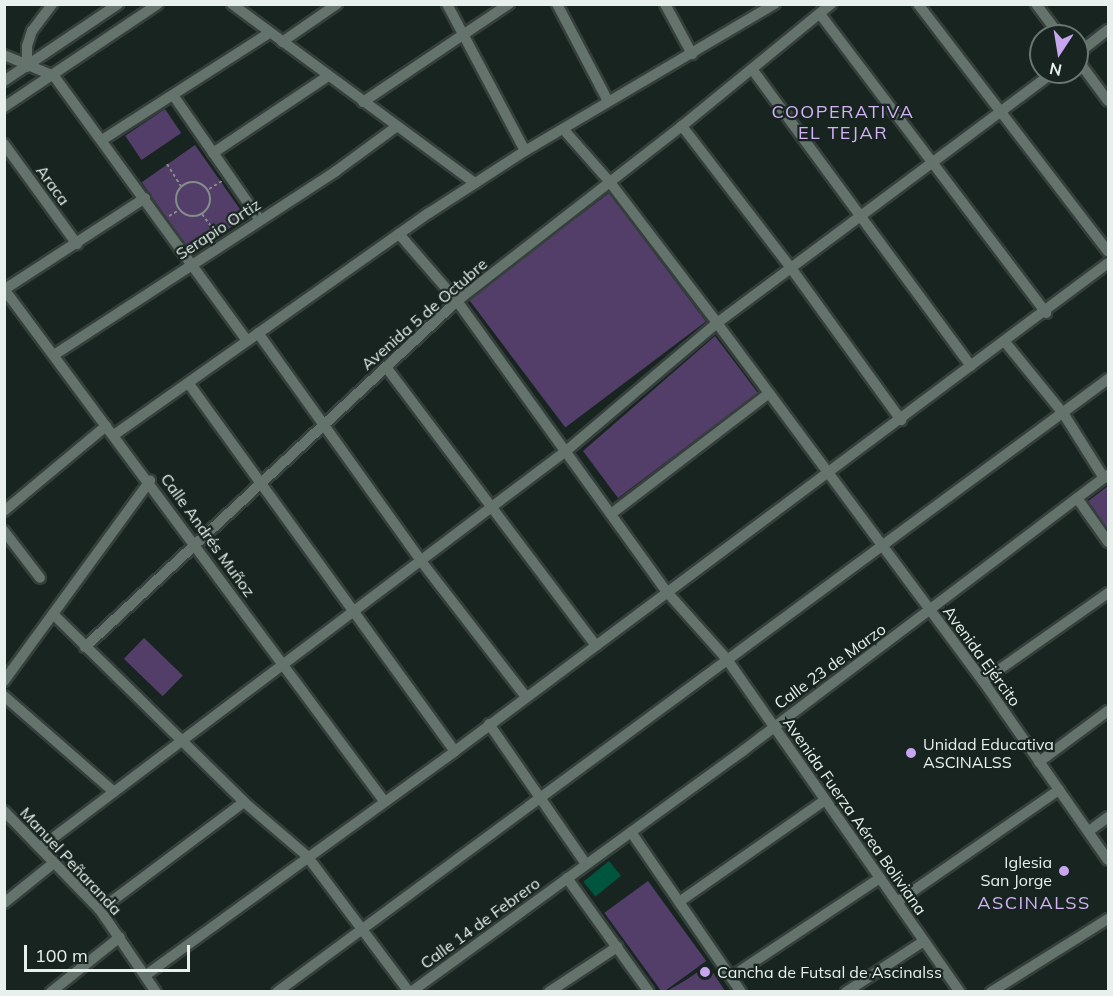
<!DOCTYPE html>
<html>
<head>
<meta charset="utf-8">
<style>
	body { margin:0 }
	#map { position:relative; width:1113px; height:996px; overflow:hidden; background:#17241f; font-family:Mulish,sans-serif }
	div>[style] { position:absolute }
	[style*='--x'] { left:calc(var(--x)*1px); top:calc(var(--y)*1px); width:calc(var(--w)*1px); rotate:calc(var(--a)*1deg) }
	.green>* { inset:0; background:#533e69; transform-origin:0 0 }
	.building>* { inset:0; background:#00553f; transform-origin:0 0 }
	.path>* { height:2px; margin-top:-1px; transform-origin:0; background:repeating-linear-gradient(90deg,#838e89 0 3px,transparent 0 6px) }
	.path>.ring { margin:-1px; padding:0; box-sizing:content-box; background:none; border:2px solid #838e89; border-radius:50% }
	.roads { filter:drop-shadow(2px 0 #353f3b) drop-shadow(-2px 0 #353f3b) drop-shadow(0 2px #353f3b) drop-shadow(0 -2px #353f3b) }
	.minor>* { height:10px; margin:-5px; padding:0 5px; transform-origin:5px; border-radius:5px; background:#65736d }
	.dots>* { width:16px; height:16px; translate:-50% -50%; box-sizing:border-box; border:3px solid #17241f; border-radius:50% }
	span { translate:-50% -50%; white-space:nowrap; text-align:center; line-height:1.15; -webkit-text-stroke:4.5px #17241f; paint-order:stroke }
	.street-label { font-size:16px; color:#e7f0ec }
	.poi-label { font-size:16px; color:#e7f0ec }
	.left { translate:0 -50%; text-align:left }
	.right { translate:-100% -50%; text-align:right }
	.neighbourhood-label { font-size:18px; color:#d3b2f7; letter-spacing:1.5px }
	.frame { position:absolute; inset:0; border:6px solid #e7f0ec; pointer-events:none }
	.north { position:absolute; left:1029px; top:24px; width:60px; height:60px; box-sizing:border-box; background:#17241f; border:2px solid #6a7671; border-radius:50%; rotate:192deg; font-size:16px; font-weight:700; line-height:24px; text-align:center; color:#e7f0ec }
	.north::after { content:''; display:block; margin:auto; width:21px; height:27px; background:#c8a5ef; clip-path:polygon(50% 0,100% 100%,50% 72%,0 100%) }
	.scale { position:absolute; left:24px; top:945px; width:166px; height:27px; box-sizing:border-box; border:3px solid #e7f0ec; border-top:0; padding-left:8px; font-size:18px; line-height:21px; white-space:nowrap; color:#e7f0ec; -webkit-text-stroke:4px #17241f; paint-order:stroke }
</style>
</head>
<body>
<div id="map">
	<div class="green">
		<i style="left:165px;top:109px;width:29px;height:48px;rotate:56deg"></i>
		<i style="left:195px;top:145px;width:88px;height:65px;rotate:55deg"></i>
		<i style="left:609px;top:193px;width:161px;height:176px;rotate:53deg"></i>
		<i style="clip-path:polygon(715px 336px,758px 393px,618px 498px,583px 451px)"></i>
		<i style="clip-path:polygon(1108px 486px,1108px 531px,1087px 502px)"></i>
		<i style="left:144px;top:638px;width:54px;height:29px;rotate:44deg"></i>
		<i style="left:648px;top:881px;width:99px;height:54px;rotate:54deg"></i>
		<i style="clip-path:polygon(708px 965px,725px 991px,667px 991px,686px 980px)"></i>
	</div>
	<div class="building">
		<i style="left:609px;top:861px;width:19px;height:33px;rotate:51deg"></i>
	</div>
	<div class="path">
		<i style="--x:167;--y:164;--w:26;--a:58"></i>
		<i class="ring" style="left:176px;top:182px;width:32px;height:32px"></i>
		<i style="--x:209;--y:189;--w:15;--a:-32"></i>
		<i style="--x:202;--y:214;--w:27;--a:54"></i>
		<i style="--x:169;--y:216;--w:12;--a:-31"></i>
	</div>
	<div class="roads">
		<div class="minor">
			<i style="--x:232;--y:4;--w:302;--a:36.4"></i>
			<i style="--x:447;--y:4;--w:166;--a:62"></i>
			<i style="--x:557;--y:4;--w:110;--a:62.3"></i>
			<i style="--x:665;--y:4;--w:57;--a:61.6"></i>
			<i style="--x:918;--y:4;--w:312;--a:52.5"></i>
			<i style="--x:1036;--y:4;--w:40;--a:53"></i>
			<i style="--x:820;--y:14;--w:375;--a:52.9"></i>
			<i style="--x:282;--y:42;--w:67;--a:-34.6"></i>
			<i style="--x:1077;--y:54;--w:39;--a:-38"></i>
			<i style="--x:4;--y:55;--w:54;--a:22.8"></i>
			<i style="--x:54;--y:76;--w:328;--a:53.9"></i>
			<i style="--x:1077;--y:59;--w:52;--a:53.6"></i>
			<i style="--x:27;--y:67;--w:21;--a:-90"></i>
			<i style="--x:27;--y:46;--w:16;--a:-72"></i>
			<i style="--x:32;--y:31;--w:34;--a:-53"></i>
			<i style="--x:752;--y:69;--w:369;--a:53.6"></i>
			<i style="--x:4;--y:81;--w:138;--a:-34"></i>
			<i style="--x:173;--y:95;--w:152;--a:55.2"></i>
			<i style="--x:363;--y:102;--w:176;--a:-33.9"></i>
			<i style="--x:4;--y:107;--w:185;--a:-33.8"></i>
			<i style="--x:682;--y:126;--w:179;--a:52.5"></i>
			<i style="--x:791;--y:268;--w:188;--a:54.1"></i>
			<i style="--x:564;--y:130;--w:68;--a:48.6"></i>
			<i style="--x:609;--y:181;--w:178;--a:52.7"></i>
			<i style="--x:717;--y:323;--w:446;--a:53.4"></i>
			<i style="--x:983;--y:681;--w:218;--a:55.1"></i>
			<i style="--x:102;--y:140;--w:198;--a:-32.6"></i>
			<i style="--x:4;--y:144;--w:124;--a:53.9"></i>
			<i style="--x:213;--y:153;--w:138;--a:-33.8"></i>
			<i style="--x:399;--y:234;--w:89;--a:49.1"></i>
			<i style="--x:457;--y:301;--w:357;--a:54.2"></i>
			<i style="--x:666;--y:591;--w:90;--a:48.2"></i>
			<i style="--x:726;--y:658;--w:408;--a:55"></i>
			<i style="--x:4;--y:289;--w:638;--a:53.42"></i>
			<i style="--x:5;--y:289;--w:167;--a:-33"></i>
			<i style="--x:258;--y:333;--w:280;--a:54.4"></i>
			<i style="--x:421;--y:561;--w:172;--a:52.3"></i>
			<i style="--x:1005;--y:342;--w:92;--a:50.8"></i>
			<i style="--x:1063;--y:413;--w:77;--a:57.8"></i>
			<i style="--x:54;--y:355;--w:337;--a:-33.1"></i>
			<i style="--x:336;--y:171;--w:74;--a:-36.3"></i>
			<i style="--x:386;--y:367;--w:349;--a:53"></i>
			<i style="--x:189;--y:384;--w:453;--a:54.1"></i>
			<i style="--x:114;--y:435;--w:385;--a:-35.2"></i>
			<i style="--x:429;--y:213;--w:114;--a:-32.9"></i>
			<i style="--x:525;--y:151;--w:290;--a:-30.5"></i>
			<i style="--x:1077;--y:498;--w:54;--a:54.8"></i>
			<i style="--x:4;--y:511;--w:133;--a:-39.8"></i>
			<i style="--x:611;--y:514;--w:199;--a:-37.4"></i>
			<i style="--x:4;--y:531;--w:59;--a:52.5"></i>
			<i style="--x:53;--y:614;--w:268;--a:44.5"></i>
			<i style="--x:244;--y:802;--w:83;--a:40.6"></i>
			<i style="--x:307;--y:856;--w:170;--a:53.1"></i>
			<i style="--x:85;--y:647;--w:508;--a:-42.93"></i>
			<i style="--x:457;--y:301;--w:285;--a:-37.9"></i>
			<i style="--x:682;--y:126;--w:193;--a:-39.3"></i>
			<i style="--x:4;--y:681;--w:248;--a:-53.9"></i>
			<i style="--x:983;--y:681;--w:153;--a:-35.1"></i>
			<i style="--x:4;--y:696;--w:146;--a:41.1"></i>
			<i style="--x:489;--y:724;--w:170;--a:55.3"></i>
			<i style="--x:1039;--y:762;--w:86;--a:-36.5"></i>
			<i style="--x:4;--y:811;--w:138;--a:45.9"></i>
			<i style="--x:100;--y:910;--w:99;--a:55.7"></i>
			<i style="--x:1089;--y:831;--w:24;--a:-36"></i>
			<i style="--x:631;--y:832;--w:194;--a:55.5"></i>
			<i style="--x:41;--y:847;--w:658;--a:-37.03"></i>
			<i style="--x:566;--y:451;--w:198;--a:-40.3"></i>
			<i style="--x:717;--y:323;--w:420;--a:-36.7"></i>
			<i style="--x:567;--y:878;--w:140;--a:54.3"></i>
			<i style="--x:679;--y:902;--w:178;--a:-34.9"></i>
			<i style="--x:897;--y:902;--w:197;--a:-34.7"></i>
			<i style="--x:4;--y:903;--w:65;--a:-38.8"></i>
			<i style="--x:100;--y:910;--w:180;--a:-36.9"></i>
			<i style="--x:146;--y:975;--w:382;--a:-35.9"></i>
			<i style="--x:455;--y:751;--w:815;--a:-36.77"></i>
			<i style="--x:731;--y:977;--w:179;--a:-33.6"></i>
			<i style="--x:51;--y:992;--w:88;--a:-38.6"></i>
			<i style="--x:277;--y:992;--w:1033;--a:-36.41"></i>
			<i style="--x:411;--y:992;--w:412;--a:-36"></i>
			<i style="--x:744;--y:750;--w:456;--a:-37.1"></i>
			<i style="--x:549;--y:992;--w:82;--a:-33.5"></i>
			<i style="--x:846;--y:992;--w:93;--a:-33.2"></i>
			<i style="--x:991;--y:992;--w:138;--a:-32"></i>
		</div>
	</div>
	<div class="dots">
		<i style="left:911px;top:753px;background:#c8a5ef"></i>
		<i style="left:1064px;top:871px;background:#c8a5ef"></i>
		<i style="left:705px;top:972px;background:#c8a5ef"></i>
	</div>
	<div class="street-label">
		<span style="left:53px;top:185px;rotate:54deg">Araca</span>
		<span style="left:218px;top:229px;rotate:-33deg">Serapio Ortiz</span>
		<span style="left:424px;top:314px;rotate:-41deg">Avenida 5 de Octubre</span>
		<span style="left:208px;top:535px;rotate:54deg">Calle Andrés Muñoz</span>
		<span style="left:982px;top:656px;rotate:54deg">Avenida Ejército</span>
		<span style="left:830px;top:666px;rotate:-36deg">Calle 23 de Marzo</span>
		<span style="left:855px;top:816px;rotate:55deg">Avenida Fuerza Aérea Boliviana</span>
		<span style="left:71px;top:861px;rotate:47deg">Manuel Peñaranda</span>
		<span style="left:480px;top:923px;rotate:-36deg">Calle 14 de Febrero</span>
	</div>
	<div class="poi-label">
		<span class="left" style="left:923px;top:753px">Unidad Educativa<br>ASCINALSS</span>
		<span class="right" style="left:1052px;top:871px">Iglesia<br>San Jorge</span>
		<span class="left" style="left:717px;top:972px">Cancha de Futsal de Ascinalss</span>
	</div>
	<div class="neighbourhood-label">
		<span style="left:843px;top:123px">COOPERATIVA<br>EL TEJAR</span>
		<span style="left:1034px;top:903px">ASCINALSS</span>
	</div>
	<div class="frame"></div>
	<div class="north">N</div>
	<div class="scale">100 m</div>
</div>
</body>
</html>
